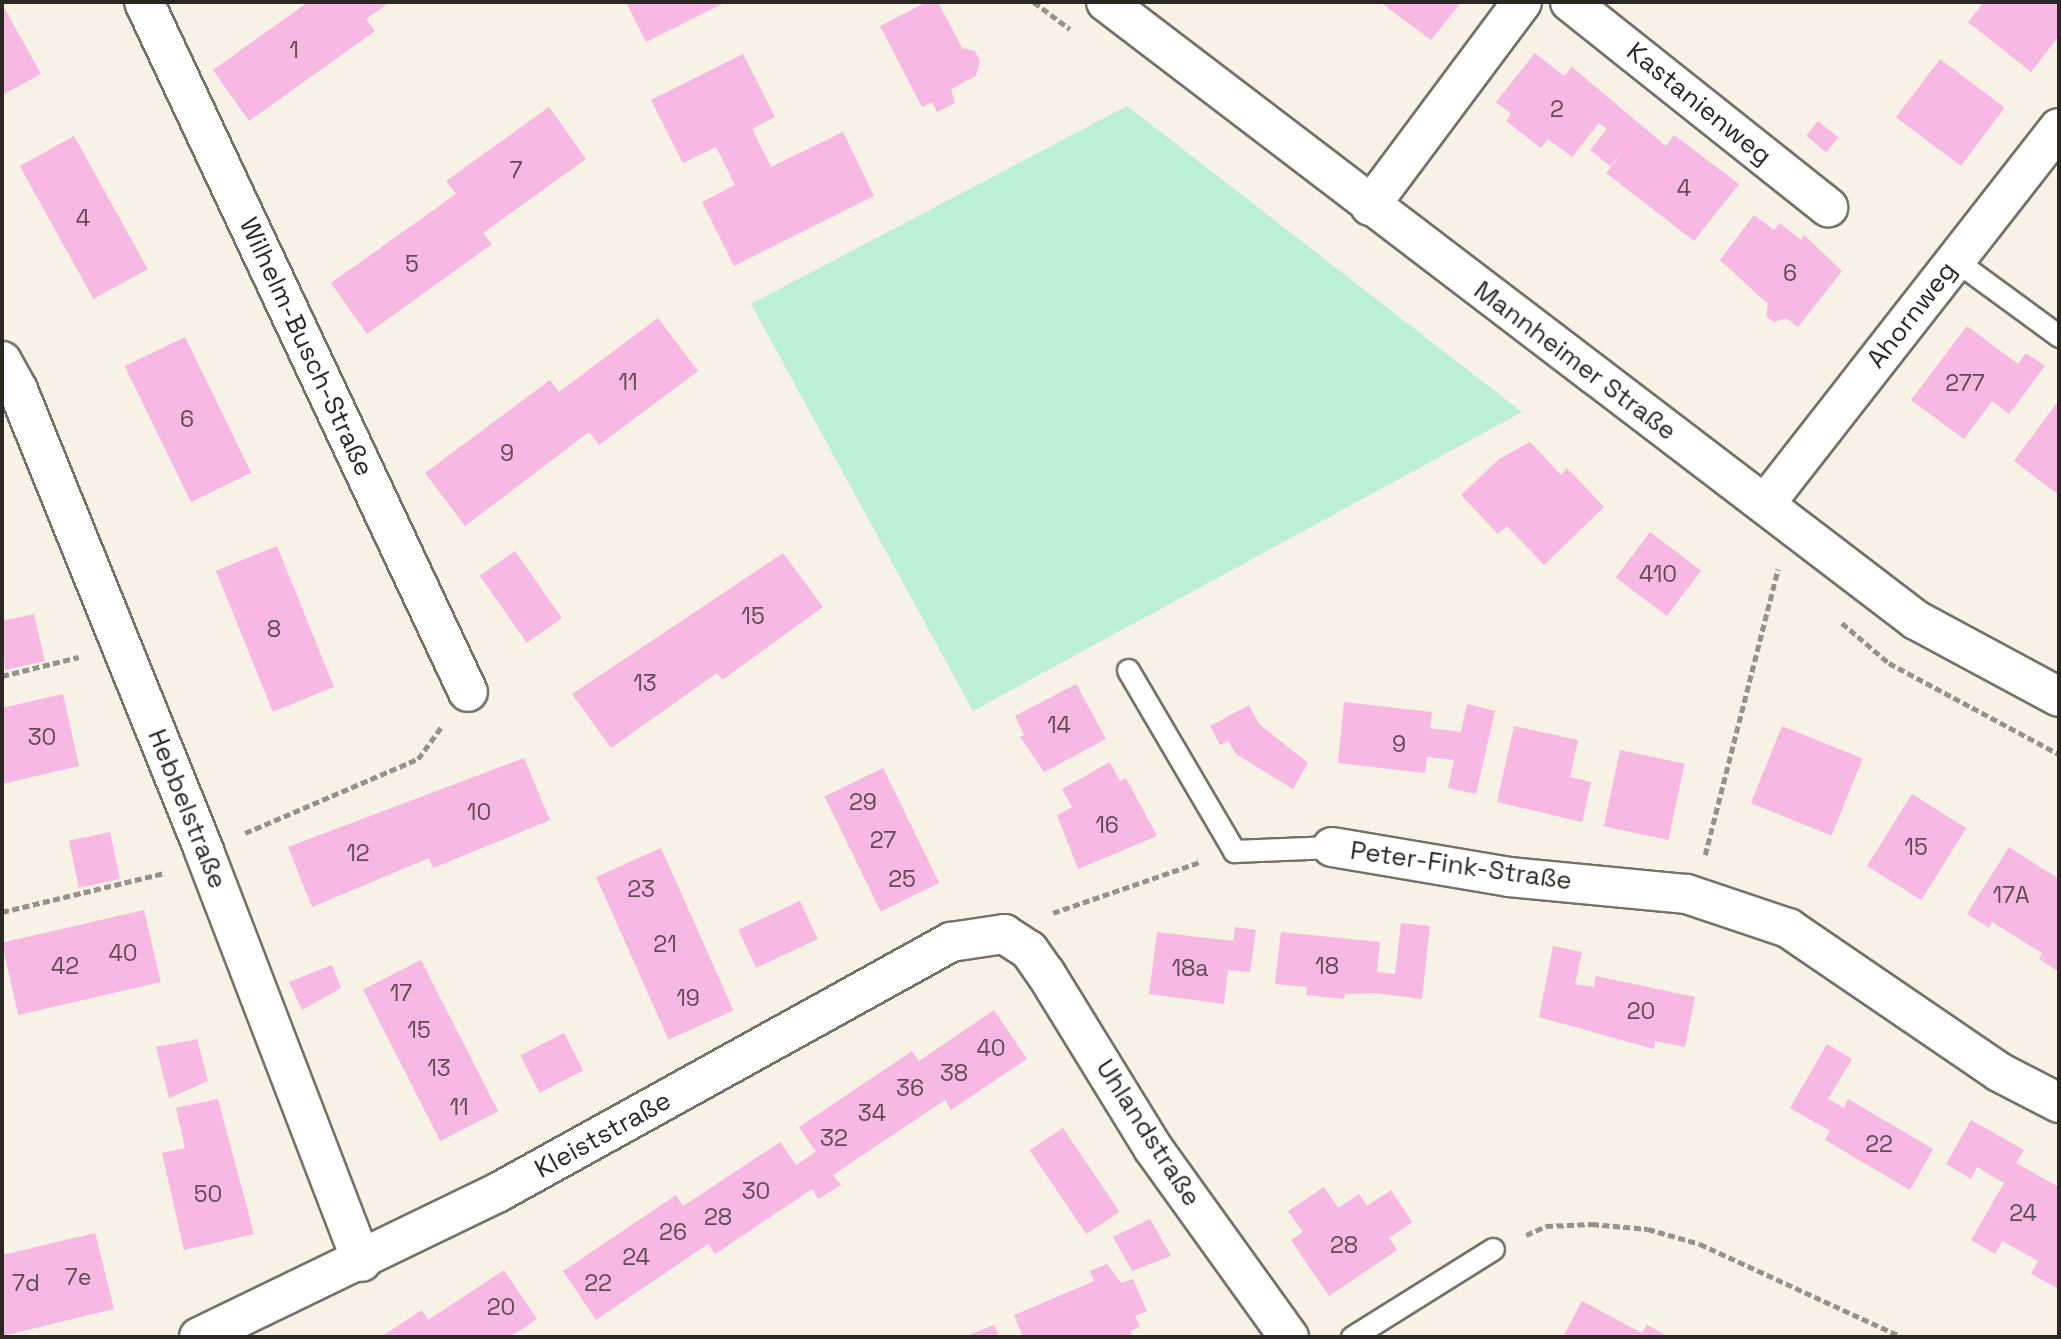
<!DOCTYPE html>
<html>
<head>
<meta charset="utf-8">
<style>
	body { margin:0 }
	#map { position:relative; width:2061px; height:1339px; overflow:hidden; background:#f7f1e6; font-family:"Space Grotesk",sans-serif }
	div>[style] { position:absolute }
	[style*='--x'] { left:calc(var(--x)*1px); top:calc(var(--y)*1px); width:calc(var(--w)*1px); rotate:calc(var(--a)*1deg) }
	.green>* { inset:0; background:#bcf0d2 }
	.building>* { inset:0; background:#f8b8e4; transform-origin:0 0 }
	.path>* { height:4.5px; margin-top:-2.25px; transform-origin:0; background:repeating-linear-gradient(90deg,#96918a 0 7px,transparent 0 10.5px) }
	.roads { filter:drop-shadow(2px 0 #767067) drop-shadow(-2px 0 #767067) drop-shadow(0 2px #767067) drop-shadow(0 -2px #767067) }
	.service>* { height:21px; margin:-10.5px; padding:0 10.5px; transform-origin:10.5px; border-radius:10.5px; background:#fff }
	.minor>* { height:38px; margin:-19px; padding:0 19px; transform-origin:19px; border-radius:19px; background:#fff }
	.tertiary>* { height:38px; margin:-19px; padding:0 19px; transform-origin:19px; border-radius:19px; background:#fff }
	span { translate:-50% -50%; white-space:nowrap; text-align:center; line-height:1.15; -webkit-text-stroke:5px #fff; paint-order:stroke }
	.number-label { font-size:23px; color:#5e4c54 }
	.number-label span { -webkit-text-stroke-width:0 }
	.street-label { font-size:26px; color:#2b2824 }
	.frame { position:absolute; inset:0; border:4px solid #2b2824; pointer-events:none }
</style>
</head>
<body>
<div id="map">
	<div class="green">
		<i style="clip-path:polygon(1127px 106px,1522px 412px,973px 711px,751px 304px)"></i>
	</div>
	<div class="building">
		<i style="clip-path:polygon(308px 2px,390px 2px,366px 19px,375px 31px,249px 121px,213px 70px)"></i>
		<i style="clip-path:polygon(626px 2px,726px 2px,646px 42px)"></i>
		<i style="clip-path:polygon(927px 2px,938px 2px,962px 48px,975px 51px,980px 61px,976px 76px,951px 89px,955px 103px,937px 112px,932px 102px,922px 107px,880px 26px)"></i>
		<i style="clip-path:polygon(1380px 2px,1461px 2px,1431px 40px)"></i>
		<i style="clip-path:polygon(1984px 2px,2059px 2px,2059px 36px,2031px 72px,1968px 22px)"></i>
		<i style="clip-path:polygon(2px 4px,41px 74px,2px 95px)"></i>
		<i style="clip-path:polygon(1535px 53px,1564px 76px,1572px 67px,1666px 146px,1674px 135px,1739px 184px,1694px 241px,1606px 173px,1623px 151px,1610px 166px,1590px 150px,1607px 129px,1599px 123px,1572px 157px,1548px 139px,1541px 148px,1506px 121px,1511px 114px,1496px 102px)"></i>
		<i style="clip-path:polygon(743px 54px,775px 117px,752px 129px,771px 167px,843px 132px,874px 196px,734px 266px,702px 202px,735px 185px,716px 147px,683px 163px,651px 100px)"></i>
		<i style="left:1940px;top:59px;width:81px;height:73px;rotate:37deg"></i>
		<i style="clip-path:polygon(549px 107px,586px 159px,483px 233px,492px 244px,367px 334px,331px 283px,456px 194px,446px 181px)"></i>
		<i style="left:1818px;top:121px;width:26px;height:19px;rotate:39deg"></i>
		<i style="left:74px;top:136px;width:152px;height:62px;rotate:61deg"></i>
		<i style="clip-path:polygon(1754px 215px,1774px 230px,1780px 223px,1801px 240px,1804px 235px,1842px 271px,1798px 327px,1786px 318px,1774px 322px,1766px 316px,1768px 304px,1720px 260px)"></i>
		<i style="clip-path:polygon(658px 318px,698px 371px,599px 445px,589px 432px,465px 526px,425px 473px,550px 380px,559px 392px)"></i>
		<i style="clip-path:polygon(1967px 326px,2018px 364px,2026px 353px,2045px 366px,2009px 414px,1992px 401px,1964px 439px,1911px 400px)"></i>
		<i style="left:185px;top:337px;width:151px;height:67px;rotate:64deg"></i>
		<i style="clip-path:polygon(2059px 400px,2059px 495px,2014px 461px)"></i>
		<i style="clip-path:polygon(1530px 442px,1561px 475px,1567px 468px,1604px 507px,1544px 565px,1507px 526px,1498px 534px,1461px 495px,1499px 459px)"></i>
		<i style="left:1650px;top:532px;width:64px;height:57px;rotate:37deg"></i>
		<i style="left:277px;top:546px;width:152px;height:66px;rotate:68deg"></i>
		<i style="left:515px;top:551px;width:82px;height:43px;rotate:55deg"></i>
		<i style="clip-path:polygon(783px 553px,823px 607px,722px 680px,717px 673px,611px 748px,572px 694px)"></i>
		<i style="clip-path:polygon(34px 614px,45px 661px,5px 670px,2px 621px)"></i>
		<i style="clip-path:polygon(1076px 684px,1106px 739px,1044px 772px,1020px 737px,1024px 735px,1015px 716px)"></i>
		<i style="clip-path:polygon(63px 694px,79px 766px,2px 784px,2px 708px)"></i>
		<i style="clip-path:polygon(1344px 702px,1432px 712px,1430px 728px,1461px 732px,1467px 704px,1495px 711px,1476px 794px,1448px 788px,1454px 760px,1427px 757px,1425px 773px,1338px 763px)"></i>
		<i style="clip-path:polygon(1249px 705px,1259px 724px,1308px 763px,1293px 789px,1236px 754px,1228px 741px,1220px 745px,1210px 726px)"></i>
		<i style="clip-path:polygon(1514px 726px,1578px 740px,1570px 777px,1591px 782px,1582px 822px,1497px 802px)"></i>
		<i style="left:1782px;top:726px;width:87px;height:83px;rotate:22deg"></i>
		<i style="left:1620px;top:750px;width:66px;height:78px;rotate:12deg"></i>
		<i style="clip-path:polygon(524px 758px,550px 820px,433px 868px,429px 858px,312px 907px,288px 847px)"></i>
		<i style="clip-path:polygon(1110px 762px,1120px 781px,1126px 778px,1157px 836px,1078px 869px,1057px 815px,1072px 807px,1062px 789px)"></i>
		<i style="left:883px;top:768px;width:128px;height:65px;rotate:64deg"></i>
		<i style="left:1912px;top:794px;width:64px;height:85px;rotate:32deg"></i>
		<i style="left:110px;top:832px;width:48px;height:42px;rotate:78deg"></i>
		<i style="clip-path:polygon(2009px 847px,2059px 879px,2059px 972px,2039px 959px,2042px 953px,1992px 922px,1989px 928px,1967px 914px)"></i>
		<i style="left:661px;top:848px;width:178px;height:71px;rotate:66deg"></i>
		<i style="left:800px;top:901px;width:42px;height:68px;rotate:65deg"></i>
		<i style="left:144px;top:910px;width:74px;height:146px;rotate:77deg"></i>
		<i style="clip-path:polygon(1401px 923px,1430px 926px,1422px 999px,1375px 993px,1345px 994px,1344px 999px,1306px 995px,1307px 987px,1275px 984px,1281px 932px,1380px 942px,1377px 972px,1395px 974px)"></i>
		<i style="clip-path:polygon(1235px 927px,1256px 930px,1250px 972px,1228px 970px,1224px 1004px,1149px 994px,1157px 932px,1233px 941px)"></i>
		<i style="clip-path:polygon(1553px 946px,1582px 952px,1575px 984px,1594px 987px,1596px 976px,1695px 997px,1685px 1047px,1655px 1041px,1654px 1049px,1539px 1017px)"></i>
		<i style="left:421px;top:960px;width:170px;height:65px;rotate:63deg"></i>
		<i style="clip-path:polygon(332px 965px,341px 988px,302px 1010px,289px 982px)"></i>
		<i style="clip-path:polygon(994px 1010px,1027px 1059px,951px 1110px,945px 1100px,870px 1150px,833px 1175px,841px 1185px,818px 1199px,812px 1189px,715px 1254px,708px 1244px,596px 1320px,563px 1271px,676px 1195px,683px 1206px,780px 1142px,796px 1165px,816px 1152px,799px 1127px,912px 1051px,919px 1061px)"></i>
		<i style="left:564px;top:1033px;width:42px;height:49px;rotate:63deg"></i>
		<i style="clip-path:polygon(197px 1039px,208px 1081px,169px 1098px,156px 1047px)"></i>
		<i style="clip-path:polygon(1827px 1044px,1852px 1059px,1828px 1099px,1844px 1108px,1848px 1099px,1933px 1149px,1910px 1190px,1825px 1140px,1830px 1131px,1790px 1108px)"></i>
		<i style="clip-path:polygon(218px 1099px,254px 1234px,184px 1250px,162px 1153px,185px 1148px,176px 1108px)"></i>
		<i style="clip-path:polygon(1971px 1120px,2024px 1150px,2016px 1163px,2059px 1187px,2059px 1289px,2031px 1274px,2038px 1261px,2002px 1241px,1995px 1254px,1971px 1240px,2004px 1183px,1977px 1167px,1971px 1179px,1946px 1164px)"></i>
		<i style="left:1063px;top:1128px;width:101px;height:40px;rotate:56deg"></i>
		<i style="clip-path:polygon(1324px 1187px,1338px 1208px,1359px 1194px,1367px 1206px,1391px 1190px,1412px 1222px,1389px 1238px,1397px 1250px,1329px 1296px,1291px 1240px,1303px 1232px,1288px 1211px)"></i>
		<i style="clip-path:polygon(1150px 1219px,1171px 1256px,1132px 1271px,1113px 1237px)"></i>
		<i style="clip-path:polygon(95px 1233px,114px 1309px,2px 1336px,2px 1255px)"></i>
		<i style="clip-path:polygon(1107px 1264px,1121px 1283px,1133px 1279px,1147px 1311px,1135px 1316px,1140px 1327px,1130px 1331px,1133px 1337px,1023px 1337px,1014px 1315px,1094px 1281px,1090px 1271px)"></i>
		<i style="clip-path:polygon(504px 1270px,537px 1319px,510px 1337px,381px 1337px,422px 1310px,428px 1320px)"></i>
		<i style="clip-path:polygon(1582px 1301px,1642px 1333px,1647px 1325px,1670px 1337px,1563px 1337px)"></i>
		<i style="clip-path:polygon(994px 1325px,999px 1337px,964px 1337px)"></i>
	</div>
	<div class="path">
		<i style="--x:1034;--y:2;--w:45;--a:36.9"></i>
		<i style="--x:1842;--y:623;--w:62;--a:40.4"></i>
		<i style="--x:1889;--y:663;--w:193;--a:28.2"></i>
		<i style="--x:2;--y:676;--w:79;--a:-13.9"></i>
		<i style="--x:245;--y:833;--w:188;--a:-23.2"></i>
		<i style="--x:418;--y:759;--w:41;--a:-54"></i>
		<i style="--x:1705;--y:855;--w:295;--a:-75.7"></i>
		<i style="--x:2;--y:912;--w:167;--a:-13.5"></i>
		<i style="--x:1053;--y:913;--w:156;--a:-19.1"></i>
		<i style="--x:1526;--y:1235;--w:22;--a:-24"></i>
		<i style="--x:1546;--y:1226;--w:46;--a:-2.5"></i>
		<i style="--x:1592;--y:1224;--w:56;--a:5.1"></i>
		<i style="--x:1648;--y:1229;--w:54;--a:16.1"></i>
		<i style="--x:1700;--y:1244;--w:222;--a:24.7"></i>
	</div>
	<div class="roads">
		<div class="service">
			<i style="--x:1955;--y:260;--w:129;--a:36.2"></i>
			<i style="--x:1128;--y:670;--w:210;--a:59.6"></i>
			<i style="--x:1234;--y:851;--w:98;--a:-2.3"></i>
			<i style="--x:1352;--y:1337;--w:166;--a:-32"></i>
		</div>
		<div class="minor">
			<i style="--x:144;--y:2;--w:762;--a:64.85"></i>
			<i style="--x:1570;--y:2;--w:330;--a:38.5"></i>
			<i style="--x:1370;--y:206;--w:254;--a:-53.3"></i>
			<i style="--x:2;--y:361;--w:33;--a:61"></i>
			<i style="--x:18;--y:390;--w:497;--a:68"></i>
			<i style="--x:204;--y:851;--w:440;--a:69"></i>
			<i style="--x:1765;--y:504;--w:477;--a:-52"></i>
			<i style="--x:1332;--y:847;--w:180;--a:9.6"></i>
			<i style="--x:1509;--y:877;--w:179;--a:5.5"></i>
			<i style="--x:1687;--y:894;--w:107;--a:18.6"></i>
			<i style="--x:1788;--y:928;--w:255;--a:34.3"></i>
			<i style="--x:1999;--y:1072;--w:68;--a:27.3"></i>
			<i style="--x:199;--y:1337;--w:331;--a:-25.8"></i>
			<i style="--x:497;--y:1193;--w:519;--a:-28.94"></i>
			<i style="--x:951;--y:942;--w:54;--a:-8.6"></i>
			<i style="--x:1004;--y:934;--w:30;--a:33"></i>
			<i style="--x:1029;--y:950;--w:29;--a:55"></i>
			<i style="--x:1046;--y:974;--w:204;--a:58.4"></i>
			<i style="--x:1153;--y:1148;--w:233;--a:54.3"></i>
		</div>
		<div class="tertiary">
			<i style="--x:1106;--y:2;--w:1019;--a:37.34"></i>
			<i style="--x:1916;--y:620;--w:162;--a:28.3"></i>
		</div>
	</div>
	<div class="number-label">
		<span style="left:294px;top:50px">1</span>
		<span style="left:1557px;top:109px">2</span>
		<span style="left:516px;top:170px">7</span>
		<span style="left:1684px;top:188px">4</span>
		<span style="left:83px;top:218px">4</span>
		<span style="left:412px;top:264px">5</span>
		<span style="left:1790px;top:273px">6</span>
		<span style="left:628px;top:382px">11</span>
		<span style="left:1965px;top:383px">277</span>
		<span style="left:187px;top:419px">6</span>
		<span style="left:507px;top:453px">9</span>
		<span style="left:1658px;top:574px">410</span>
		<span style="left:753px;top:616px">15</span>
		<span style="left:274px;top:629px">8</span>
		<span style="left:645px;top:683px">13</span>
		<span style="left:1059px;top:725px">14</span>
		<span style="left:42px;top:737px">30</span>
		<span style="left:1399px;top:744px">9</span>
		<span style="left:863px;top:802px">29</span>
		<span style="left:479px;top:812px">10</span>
		<span style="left:1107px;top:825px">16</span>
		<span style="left:883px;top:840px">27</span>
		<span style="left:1916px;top:847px">15</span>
		<span style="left:358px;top:853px">12</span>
		<span style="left:902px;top:879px">25</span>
		<span style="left:641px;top:889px">23</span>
		<span style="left:2011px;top:895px">17A</span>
		<span style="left:665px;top:944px">21</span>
		<span style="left:123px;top:953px">40</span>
		<span style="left:65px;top:966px">42</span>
		<span style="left:1327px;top:966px">18</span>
		<span style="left:1190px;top:968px">18a</span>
		<span style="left:401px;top:993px">17</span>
		<span style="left:688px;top:998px">19</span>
		<span style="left:1641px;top:1011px">20</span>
		<span style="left:419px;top:1030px">15</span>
		<span style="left:991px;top:1048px">40</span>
		<span style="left:439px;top:1068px">13</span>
		<span style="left:954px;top:1073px">38</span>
		<span style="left:910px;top:1088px">36</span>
		<span style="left:459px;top:1107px">11</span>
		<span style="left:872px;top:1113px">34</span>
		<span style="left:834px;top:1138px">32</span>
		<span style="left:1879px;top:1144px">22</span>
		<span style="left:756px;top:1191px">30</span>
		<span style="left:208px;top:1194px">50</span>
		<span style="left:2023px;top:1213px">24</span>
		<span style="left:718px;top:1217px">28</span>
		<span style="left:673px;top:1232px">26</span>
		<span style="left:1344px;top:1245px">28</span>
		<span style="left:636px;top:1257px">24</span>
		<span style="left:78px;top:1277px">7e</span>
		<span style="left:26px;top:1283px">7d</span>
		<span style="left:598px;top:1283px">22</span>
		<span style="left:501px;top:1307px">20</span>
	</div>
	<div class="street-label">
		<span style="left:1699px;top:104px;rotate:39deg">Kastanienweg</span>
		<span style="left:1912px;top:315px;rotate:-52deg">Ahornweg</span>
		<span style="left:306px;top:347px;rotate:65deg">Wilhelm-Busch-Straße</span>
		<span style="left:1575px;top:361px;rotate:37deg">Mannheimer Straße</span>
		<span style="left:187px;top:809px;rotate:68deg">Hebbelstraße</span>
		<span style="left:1461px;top:866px;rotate:8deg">Peter-Fink-Straße</span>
		<span style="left:1148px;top:1133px;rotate:57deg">Uhlandstraße</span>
		<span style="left:603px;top:1135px;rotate:-29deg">Kleiststraße</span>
	</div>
	<div class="frame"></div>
</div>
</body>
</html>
